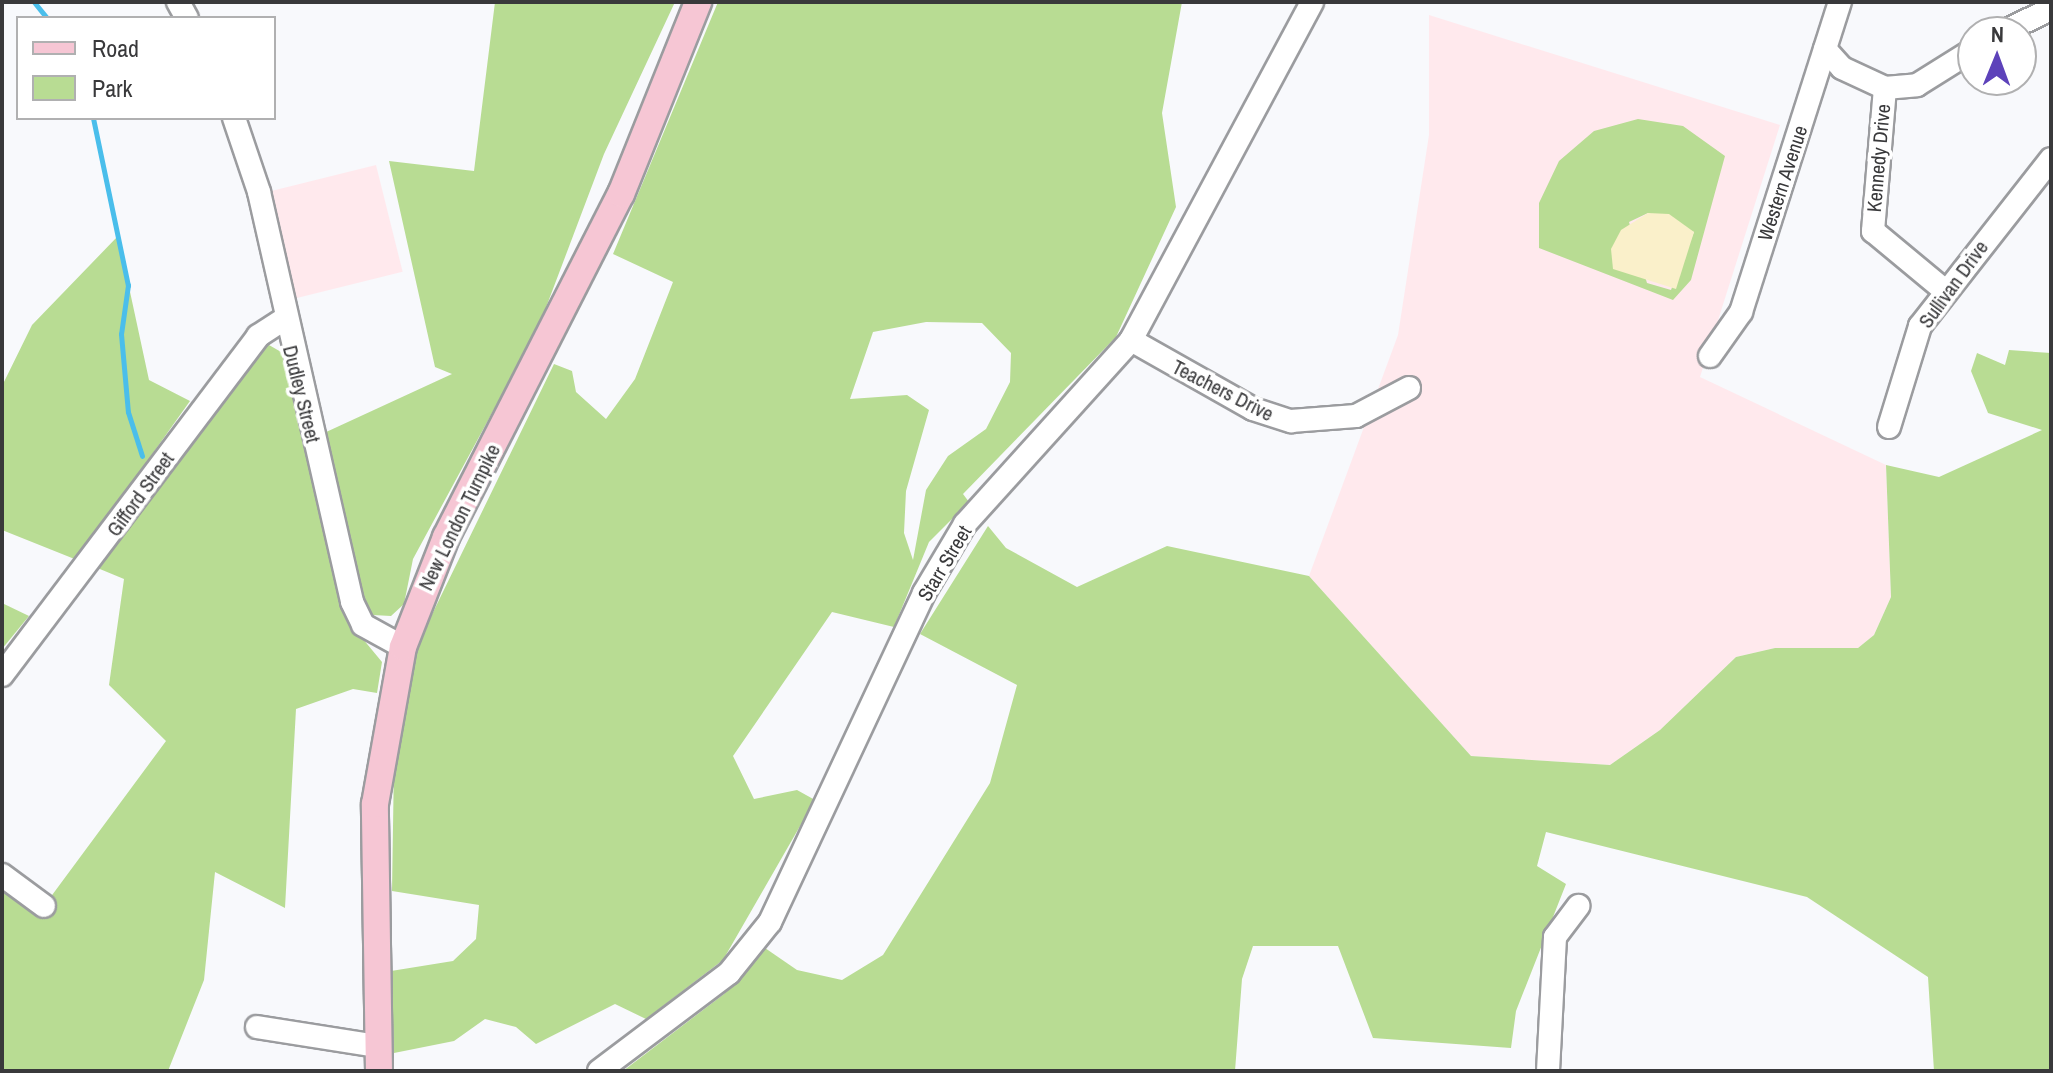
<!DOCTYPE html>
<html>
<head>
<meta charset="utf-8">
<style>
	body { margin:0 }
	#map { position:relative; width:2053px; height:1073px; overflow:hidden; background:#f8f9fc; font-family:"Archivo Narrow",sans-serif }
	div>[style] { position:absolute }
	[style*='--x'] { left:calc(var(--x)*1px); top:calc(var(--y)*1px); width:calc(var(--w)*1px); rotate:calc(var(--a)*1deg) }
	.education>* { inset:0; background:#ffe9ed; transform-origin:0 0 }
	.green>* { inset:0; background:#b8dc93 }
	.sand>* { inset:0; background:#faf0ca }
	.stream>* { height:5px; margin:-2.5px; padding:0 2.5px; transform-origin:2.5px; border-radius:2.5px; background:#4abeeb }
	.roads { filter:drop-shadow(2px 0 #9b9c9f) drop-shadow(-2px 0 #9b9c9f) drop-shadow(0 2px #9b9c9f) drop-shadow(0 -2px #9b9c9f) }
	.minor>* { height:22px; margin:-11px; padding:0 11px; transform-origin:11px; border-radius:11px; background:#fff }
	.major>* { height:26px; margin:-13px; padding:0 13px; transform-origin:13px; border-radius:13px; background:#f6c6d4 }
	span { translate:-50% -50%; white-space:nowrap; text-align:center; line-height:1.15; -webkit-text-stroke:7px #fff; paint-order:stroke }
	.street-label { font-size:20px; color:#39393b }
	.frame { position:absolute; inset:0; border:4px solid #39393b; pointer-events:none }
	.legend { position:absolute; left:16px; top:16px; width:260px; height:104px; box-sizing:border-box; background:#fff; border:2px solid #b0b0b1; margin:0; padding:10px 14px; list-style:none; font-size:24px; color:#39393b }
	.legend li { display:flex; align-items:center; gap:16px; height:40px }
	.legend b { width:40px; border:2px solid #b0b0b1 }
	.north { position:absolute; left:1957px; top:16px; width:80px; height:80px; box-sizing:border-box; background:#fff; border:2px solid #b0b0b1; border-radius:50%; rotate:1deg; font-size:22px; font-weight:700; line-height:32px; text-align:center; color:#39393b }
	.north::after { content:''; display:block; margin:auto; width:28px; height:36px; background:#5d42ba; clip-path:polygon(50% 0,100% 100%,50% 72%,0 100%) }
</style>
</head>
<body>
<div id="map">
	<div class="education">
		<i style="clip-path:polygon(1429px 15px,1780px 125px,1700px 377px,1886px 465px,1891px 597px,1874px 635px,1858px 648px,1775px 648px,1736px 657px,1660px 730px,1610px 765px,1471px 756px,1309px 576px,1398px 335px,1429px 135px)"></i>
		<i style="left:376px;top:165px;width:110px;height:110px;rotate:76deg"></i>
	</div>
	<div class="green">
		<i style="clip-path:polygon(495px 2px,675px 2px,604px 154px,539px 326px,413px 559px,404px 604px,391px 616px,373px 615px,359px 598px,324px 433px,452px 374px,435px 367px,389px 161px,474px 171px)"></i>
		<i style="clip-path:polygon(evenodd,718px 2px,1182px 2px,1162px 113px,1176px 207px,1116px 337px,963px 494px,969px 502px,929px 542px,894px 627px,832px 612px,733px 756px,754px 799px,797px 790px,815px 800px,723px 960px,646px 1019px,615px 1004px,536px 1044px,516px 1027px,485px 1019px,454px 1041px,394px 1053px,391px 971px,453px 961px,476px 939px,479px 905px,392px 891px,394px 763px,420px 639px,554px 364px,572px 371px,576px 392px,606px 419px,635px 379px,673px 282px,613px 254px,718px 2px,926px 322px,982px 323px,1011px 353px,1010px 382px,986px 429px,948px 456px,926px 490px,913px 560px,904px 533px,906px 491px,929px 410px,907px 395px,850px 399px,873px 332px,926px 322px)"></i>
		<i style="clip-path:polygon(evenodd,1638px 119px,1683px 126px,1725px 156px,1691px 280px,1673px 300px,1539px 248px,1539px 203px,1559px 161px,1594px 131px,1638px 119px,1648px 213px,1694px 232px,1671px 290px,1647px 283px,1629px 222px,1648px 213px)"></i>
		<i style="clip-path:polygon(118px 236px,149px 380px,190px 401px,77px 560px,2px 530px,2px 386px,32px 325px)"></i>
		<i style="clip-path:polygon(269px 345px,288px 356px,358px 633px,382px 662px,377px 693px,353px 689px,296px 709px,285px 908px,215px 872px,204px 980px,168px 1071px,2px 1071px,2px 872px,44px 906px,166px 741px,109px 685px,124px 579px,95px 567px,259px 348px)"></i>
		<i style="clip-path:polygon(2009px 350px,2051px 353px,2051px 1071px,1934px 1071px,1928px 977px,1807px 897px,1546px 832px,1537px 866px,1566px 884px,1516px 1011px,1511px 1048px,1373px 1038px,1338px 946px,1253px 946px,1242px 979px,1235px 1071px,623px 1071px,724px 994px,765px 948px,797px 970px,842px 980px,883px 955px,990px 783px,1017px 685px,920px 634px,988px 526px,1006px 548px,1077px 587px,1167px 546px,1309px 576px,1471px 756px,1610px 765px,1660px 730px,1736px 657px,1775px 648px,1858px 648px,1874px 635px,1891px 597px,1886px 465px,1939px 477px,2042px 430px,1988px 413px,1971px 371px,1977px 353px,2005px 365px)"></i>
		<i style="clip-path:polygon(2px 603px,29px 616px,2px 649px)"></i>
	</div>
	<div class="sand">
		<i style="clip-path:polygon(1669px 214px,1694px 232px,1676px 289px,1613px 269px,1611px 249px,1621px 230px,1648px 213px)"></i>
	</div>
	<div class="stream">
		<i style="--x:34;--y:2;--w:21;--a:51"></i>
		<i style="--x:93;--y:118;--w:171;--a:78.2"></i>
		<i style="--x:128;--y:285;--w:49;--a:98.1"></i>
		<i style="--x:121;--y:334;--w:78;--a:84.9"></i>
		<i style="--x:128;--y:412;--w:46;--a:72.3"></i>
	</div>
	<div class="roads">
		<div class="minor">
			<i style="--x:178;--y:2;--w:18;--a:61"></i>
			<i style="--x:2003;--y:32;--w:53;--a:-25.6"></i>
			<i style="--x:1825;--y:49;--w:25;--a:48"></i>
			<i style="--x:1842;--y:68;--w:47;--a:24.9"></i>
			<i style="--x:1885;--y:88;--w:32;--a:-5"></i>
			<i style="--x:1917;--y:85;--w:66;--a:-32"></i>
			<i style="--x:1885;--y:88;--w:144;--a:94.8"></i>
			<i style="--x:1873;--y:231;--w:92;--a:39.7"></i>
			<i style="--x:234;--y:118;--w:78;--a:71.3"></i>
			<i style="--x:259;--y:192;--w:420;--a:77.2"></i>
			<i style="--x:352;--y:602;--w:25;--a:64"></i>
			<i style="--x:363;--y:625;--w:46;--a:28.8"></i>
			<i style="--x:1131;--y:340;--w:140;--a:29.5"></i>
			<i style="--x:1253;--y:409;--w:40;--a:18"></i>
			<i style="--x:1291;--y:421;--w:65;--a:-4.4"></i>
			<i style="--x:1356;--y:416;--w:60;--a:-27.8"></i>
			<i style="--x:1710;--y:356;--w:54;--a:-54.8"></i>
			<i style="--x:1741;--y:312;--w:325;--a:-72.3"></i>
			<i style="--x:1889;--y:427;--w:106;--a:-72.9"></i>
			<i style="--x:1920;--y:326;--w:212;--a:-51.9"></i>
			<i style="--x:2;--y:675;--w:425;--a:-52.9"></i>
			<i style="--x:258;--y:336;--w:31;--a:-33"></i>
			<i style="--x:2;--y:875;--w:52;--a:36.4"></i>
			<i style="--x:257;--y:1027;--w:121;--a:9"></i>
			<i style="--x:599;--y:1071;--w:163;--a:-37"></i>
			<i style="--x:729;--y:973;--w:65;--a:-51.2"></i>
			<i style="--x:770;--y:922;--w:363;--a:-64.9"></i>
			<i style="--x:924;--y:593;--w:80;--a:-59.3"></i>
			<i style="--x:965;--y:524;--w:248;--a:-47.9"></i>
			<i style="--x:1131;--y:340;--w:383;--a:-61.8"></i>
			<i style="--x:1548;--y:1071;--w:134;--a:-87"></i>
			<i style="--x:1555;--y:937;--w:39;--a:-53"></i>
		</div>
		<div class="major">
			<i style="--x:379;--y:1071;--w:267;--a:-90.9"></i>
			<i style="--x:375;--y:804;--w:159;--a:-79.9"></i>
			<i style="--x:403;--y:647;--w:118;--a:-68.6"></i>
			<i style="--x:446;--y:537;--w:385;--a:-63"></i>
			<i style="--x:621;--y:194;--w:207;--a:-68.1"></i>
		</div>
	</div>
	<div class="street-label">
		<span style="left:1878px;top:158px;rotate:-85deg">Kennedy Drive</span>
		<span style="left:1782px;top:183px;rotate:-72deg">Western Avenue</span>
		<span style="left:1953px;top:284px;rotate:-54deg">Sullivan Drive</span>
		<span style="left:1223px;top:390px;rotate:27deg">Teachers Drive</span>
		<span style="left:302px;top:394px;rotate:76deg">Dudley Street</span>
		<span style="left:140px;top:494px;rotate:-54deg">Gifford Street</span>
		<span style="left:459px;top:517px;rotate:-64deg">New London Turnpike</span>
		<span style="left:944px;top:563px;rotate:-59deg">Starr Street</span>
	</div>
	<div class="frame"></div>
	<ul class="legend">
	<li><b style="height:10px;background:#f6c6d4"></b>Road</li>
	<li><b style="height:22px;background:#b8dc93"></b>Park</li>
	</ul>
	<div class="north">N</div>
</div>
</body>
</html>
